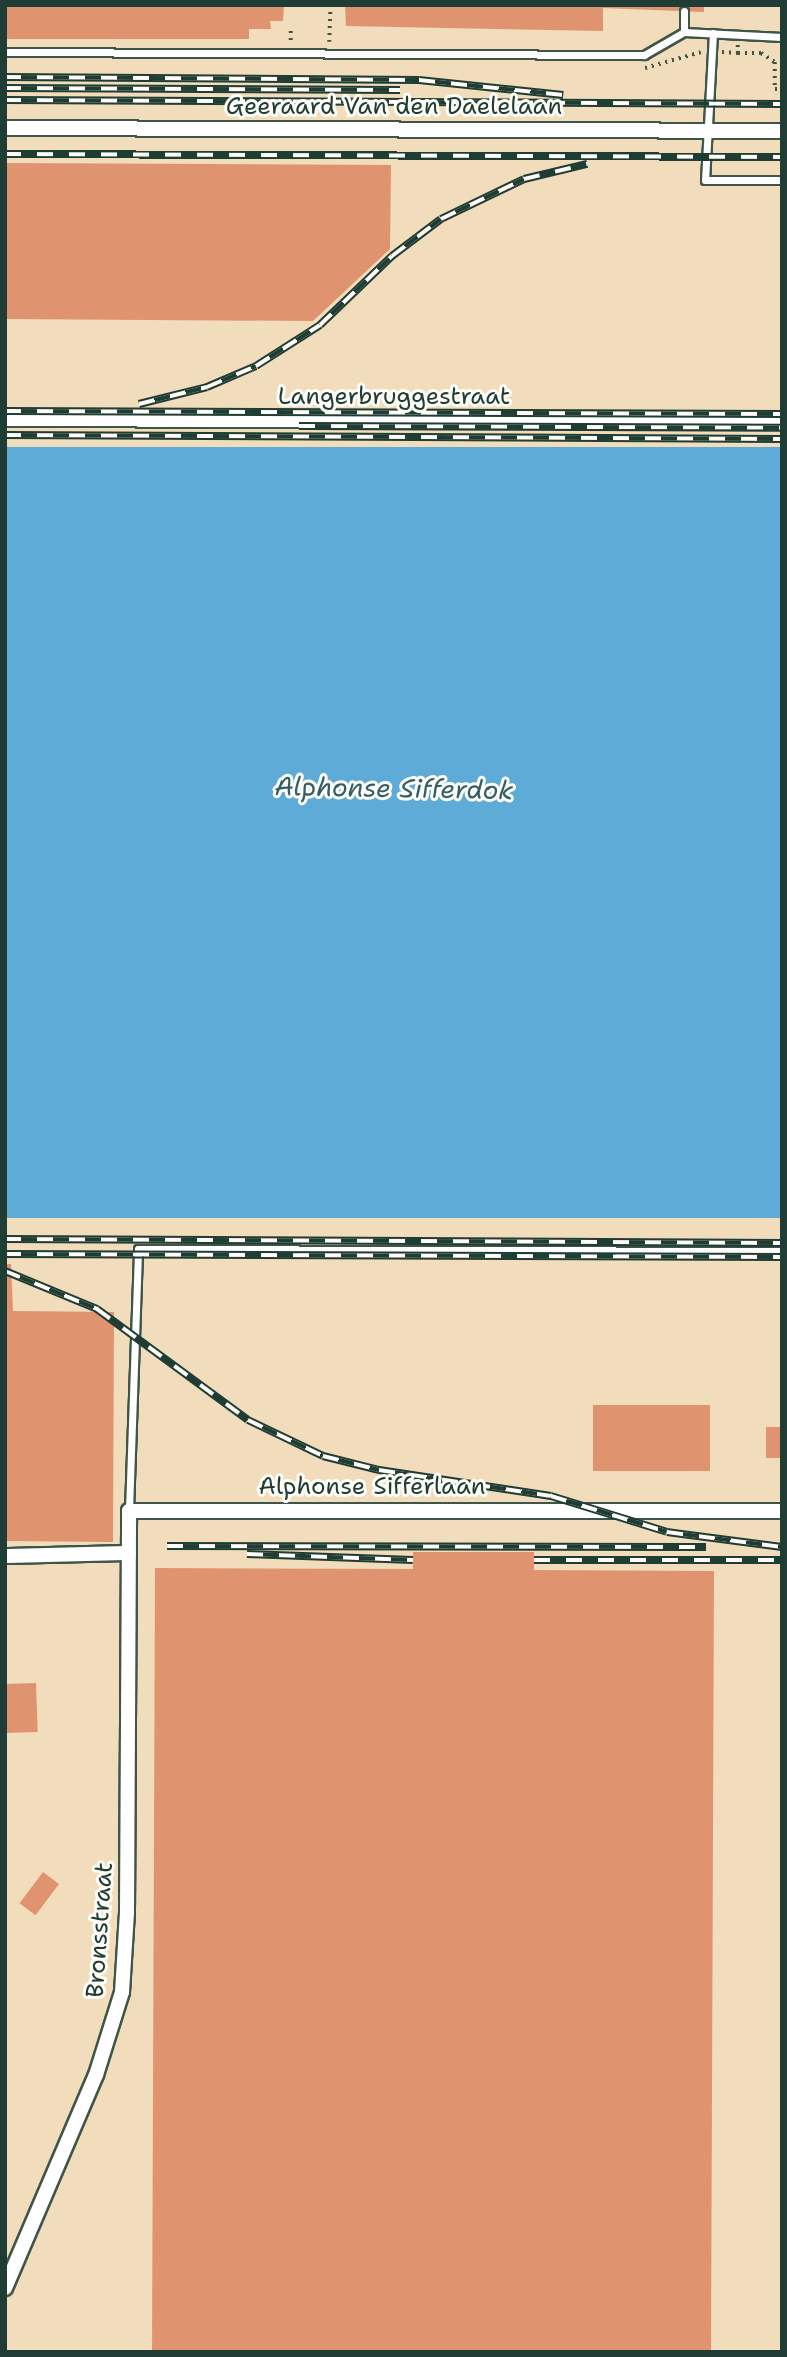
<!DOCTYPE html>
<html>
<head>
<meta charset="utf-8">
<style>
	body { margin:0 }
	#map { position:relative; width:787px; height:2357px; overflow:hidden; background:#f1dcbc; font-family:"Shantell Sans",sans-serif }
	div>[style] { position:absolute }
	[style*='--x'] { left:calc(var(--x)*1px); top:calc(var(--y)*1px); width:calc(var(--w)*1px); rotate:calc(var(--a)*1deg) }
	.water>* { inset:0; background:#5eabd7; transform-origin:0 0 }
	.building>* { inset:0; background:#df946f; transform-origin:0 0 }
	.path>* { height:3.5px; margin-top:-1.75px; transform-origin:0; background:repeating-linear-gradient(90deg,#3e5548 0 2px,transparent 0 7px) }
	.roads { filter:drop-shadow(2px 0 #3e5548) drop-shadow(-2px 0 #3e5548) drop-shadow(0 2px #3e5548) drop-shadow(0 -2px #3e5548) }
	.lane>* { height:7px; margin:-3.5px; padding:0 3.5px; transform-origin:3.5px; border-radius:3.5px; background:#fff }
	.street>* { height:14px; margin:-7px; padding:0 7px; transform-origin:7px; border-radius:7px; background:#fff }
	.rail>* { height:8px; margin-top:-4px; transform-origin:0; background:repeating-linear-gradient(90deg,#fdfcf7 0 16px,#1f3d34 0 32px); box-sizing:border-box; border-block:2px solid #1f3d34 }
	span { translate:-50% -50%; white-space:nowrap; text-align:center; line-height:1.15; -webkit-text-stroke:6px #fdfcf7; paint-order:stroke }
	.street-label { font-size:24px; color:#1f3d34 }
	.water-label { font-size:26px; color:#325e65; font-style:italic }
	.frame { position:absolute; inset:0; border:7px solid #1f3d34; pointer-events:none }
</style>
</head>
<body>
<div id="map">
	<div class="water">
		<i style="left:5px;top:447px;width:777px;height:771px"></i>
	</div>
	<div class="building">
		<i style="clip-path:polygon(5px 5px,284px 5px,283px 21px,270px 21px,271px 29px,249px 29px,249px 39px,5px 39px)"></i>
		<i style="clip-path:polygon(345px 5px,704px 5px,704px 12px,603px 8px,603px 31px,346px 26px)"></i>
		<i style="clip-path:polygon(5px 163px,391px 165px,390px 249px,313px 321px,5px 319px)"></i>
		<i style="clip-path:polygon(5px 1264px,11px 1264px,13px 1311px,114px 1312px,113px 1542px,5px 1541px)"></i>
		<i style="left:593px;top:1405px;width:117px;height:66px"></i>
		<i style="left:766px;top:1427px;width:16px;height:31px"></i>
		<i style="clip-path:polygon(413px 1552px,534px 1552px,534px 1570px,714px 1571px,711px 2352px,152px 2352px,155px 1568px,413px 1569px)"></i>
		<i style="left:36px;top:1683px;width:49px;height:31px;rotate:88deg"></i>
		<i style="left:43px;top:1872px;width:20px;height:39px;rotate:37deg"></i>
	</div>
	<div class="path">
		<i style="--x:291;--y:31;--w:12;--a:90"></i>
		<i style="--x:329;--y:42;--w:37;--a:-88"></i>
		<i style="--x:738;--y:45;--w:8;--a:90"></i>
		<i style="--x:738;--y:53;--w:23;--a:0"></i>
		<i style="--x:761;--y:53;--w:17;--a:33"></i>
		<i style="--x:775;--y:62;--w:27;--a:90"></i>
		<i style="--x:775;--y:89;--w:7;--a:0"></i>
		<i style="--x:722;--y:52;--w:16;--a:4"></i>
		<i style="--x:645;--y:68;--w:58;--a:-15.9"></i>
	</div>
	<div class="roads">
		<div class="lane">
			<i style="--x:684;--y:11;--w:21;--a:90"></i>
			<i style="--x:684;--y:32;--w:98;--a:2.9"></i>
			<i style="--x:713;--y:33;--w:147;--a:93.1"></i>
			<i style="--x:705;--y:180;--w:77;--a:0"></i>
			<i style="--x:5;--y:52;--w:639;--a:0.27"></i>
			<i style="--x:644;--y:55;--w:46;--a:-29.9"></i>
			<i style="--x:129;--y:1510;--w:261;--a:-88"></i>
			<i style="--x:138;--y:1249;--w:644;--a:0.18"></i>
		</div>
		<div class="street">
			<i style="--x:5;--y:128;--w:777;--a:0.22"></i>
			<i style="--x:5;--y:419;--w:777;--a:0.22"></i>
			<i style="--x:5;--y:1556;--w:124;--a:-1.4"></i>
			<i style="--x:5;--y:2288;--w:232;--a:-66.9"></i>
			<i style="--x:96;--y:2075;--w:87;--a:-72.6"></i>
			<i style="--x:122;--y:1992;--w:79;--a:-86.4"></i>
			<i style="--x:127;--y:1913;--w:402;--a:-89.7"></i>
			<i style="--x:129;--y:1511;--w:653;--a:0"></i>
		</div>
	</div>
	<div class="rail">
		<i style="--x:5;--y:77;--w:414;--a:0.4"></i>
		<i style="--x:419;--y:80;--w:145;--a:5.9"></i>
		<i style="--x:5;--y:88;--w:395;--a:0.3"></i>
		<i style="--x:5;--y:100;--w:777;--a:0.29"></i>
		<i style="--x:5;--y:154;--w:777;--a:0.22"></i>
		<i style="--x:139;--y:404;--w:70;--a:-14"></i>
		<i style="--x:207;--y:387;--w:53;--a:-23.2"></i>
		<i style="--x:256;--y:366;--w:76;--a:-32.6"></i>
		<i style="--x:320;--y:325;--w:100;--a:-43.8"></i>
		<i style="--x:392;--y:256;--w:61;--a:-37.1"></i>
		<i style="--x:441;--y:219;--w:92;--a:-25.7"></i>
		<i style="--x:524;--y:179;--w:65;--a:-13.4"></i>
		<i style="--x:5;--y:411;--w:777;--a:0.22"></i>
		<i style="--x:299;--y:426;--w:483;--a:0.2"></i>
		<i style="--x:5;--y:435;--w:777;--a:0.29"></i>
		<i style="--x:5;--y:1239;--w:777;--a:0.29"></i>
		<i style="--x:5;--y:1254;--w:777;--a:0.22"></i>
		<i style="--x:5;--y:1271;--w:100;--a:22.4"></i>
		<i style="--x:97;--y:1309;--w:187;--a:36.3"></i>
		<i style="--x:248;--y:1420;--w:83;--a:25.6"></i>
		<i style="--x:323;--y:1456;--w:58;--a:14"></i>
		<i style="--x:379;--y:1470;--w:174;--a:8.6"></i>
		<i style="--x:551;--y:1496;--w:121;--a:17.2"></i>
		<i style="--x:667;--y:1532;--w:116;--a:7.4"></i>
		<i style="--x:167;--y:1546;--w:539;--a:0.11"></i>
		<i style="--x:247;--y:1554;--w:166;--a:2.1"></i>
		<i style="--x:534;--y:1560;--w:248;--a:0"></i>
	</div>
	<div class="street-label">
		<span style="left:394px;top:107px">Geeraard Van den Daelelaan</span>
		<span style="left:394px;top:397px">Langerbruggestraat</span>
		<span style="left:372px;top:1487px">Alphonse Sifferlaan</span>
		<span style="left:100px;top:1930px;rotate:-86deg">Bronsstraat</span>
	</div>
	<div class="water-label">
		<span style="left:394px;top:788px;rotate:1deg">Alphonse Sifferdok</span>
	</div>
	<div class="frame"></div>
</div>
</body>
</html>
